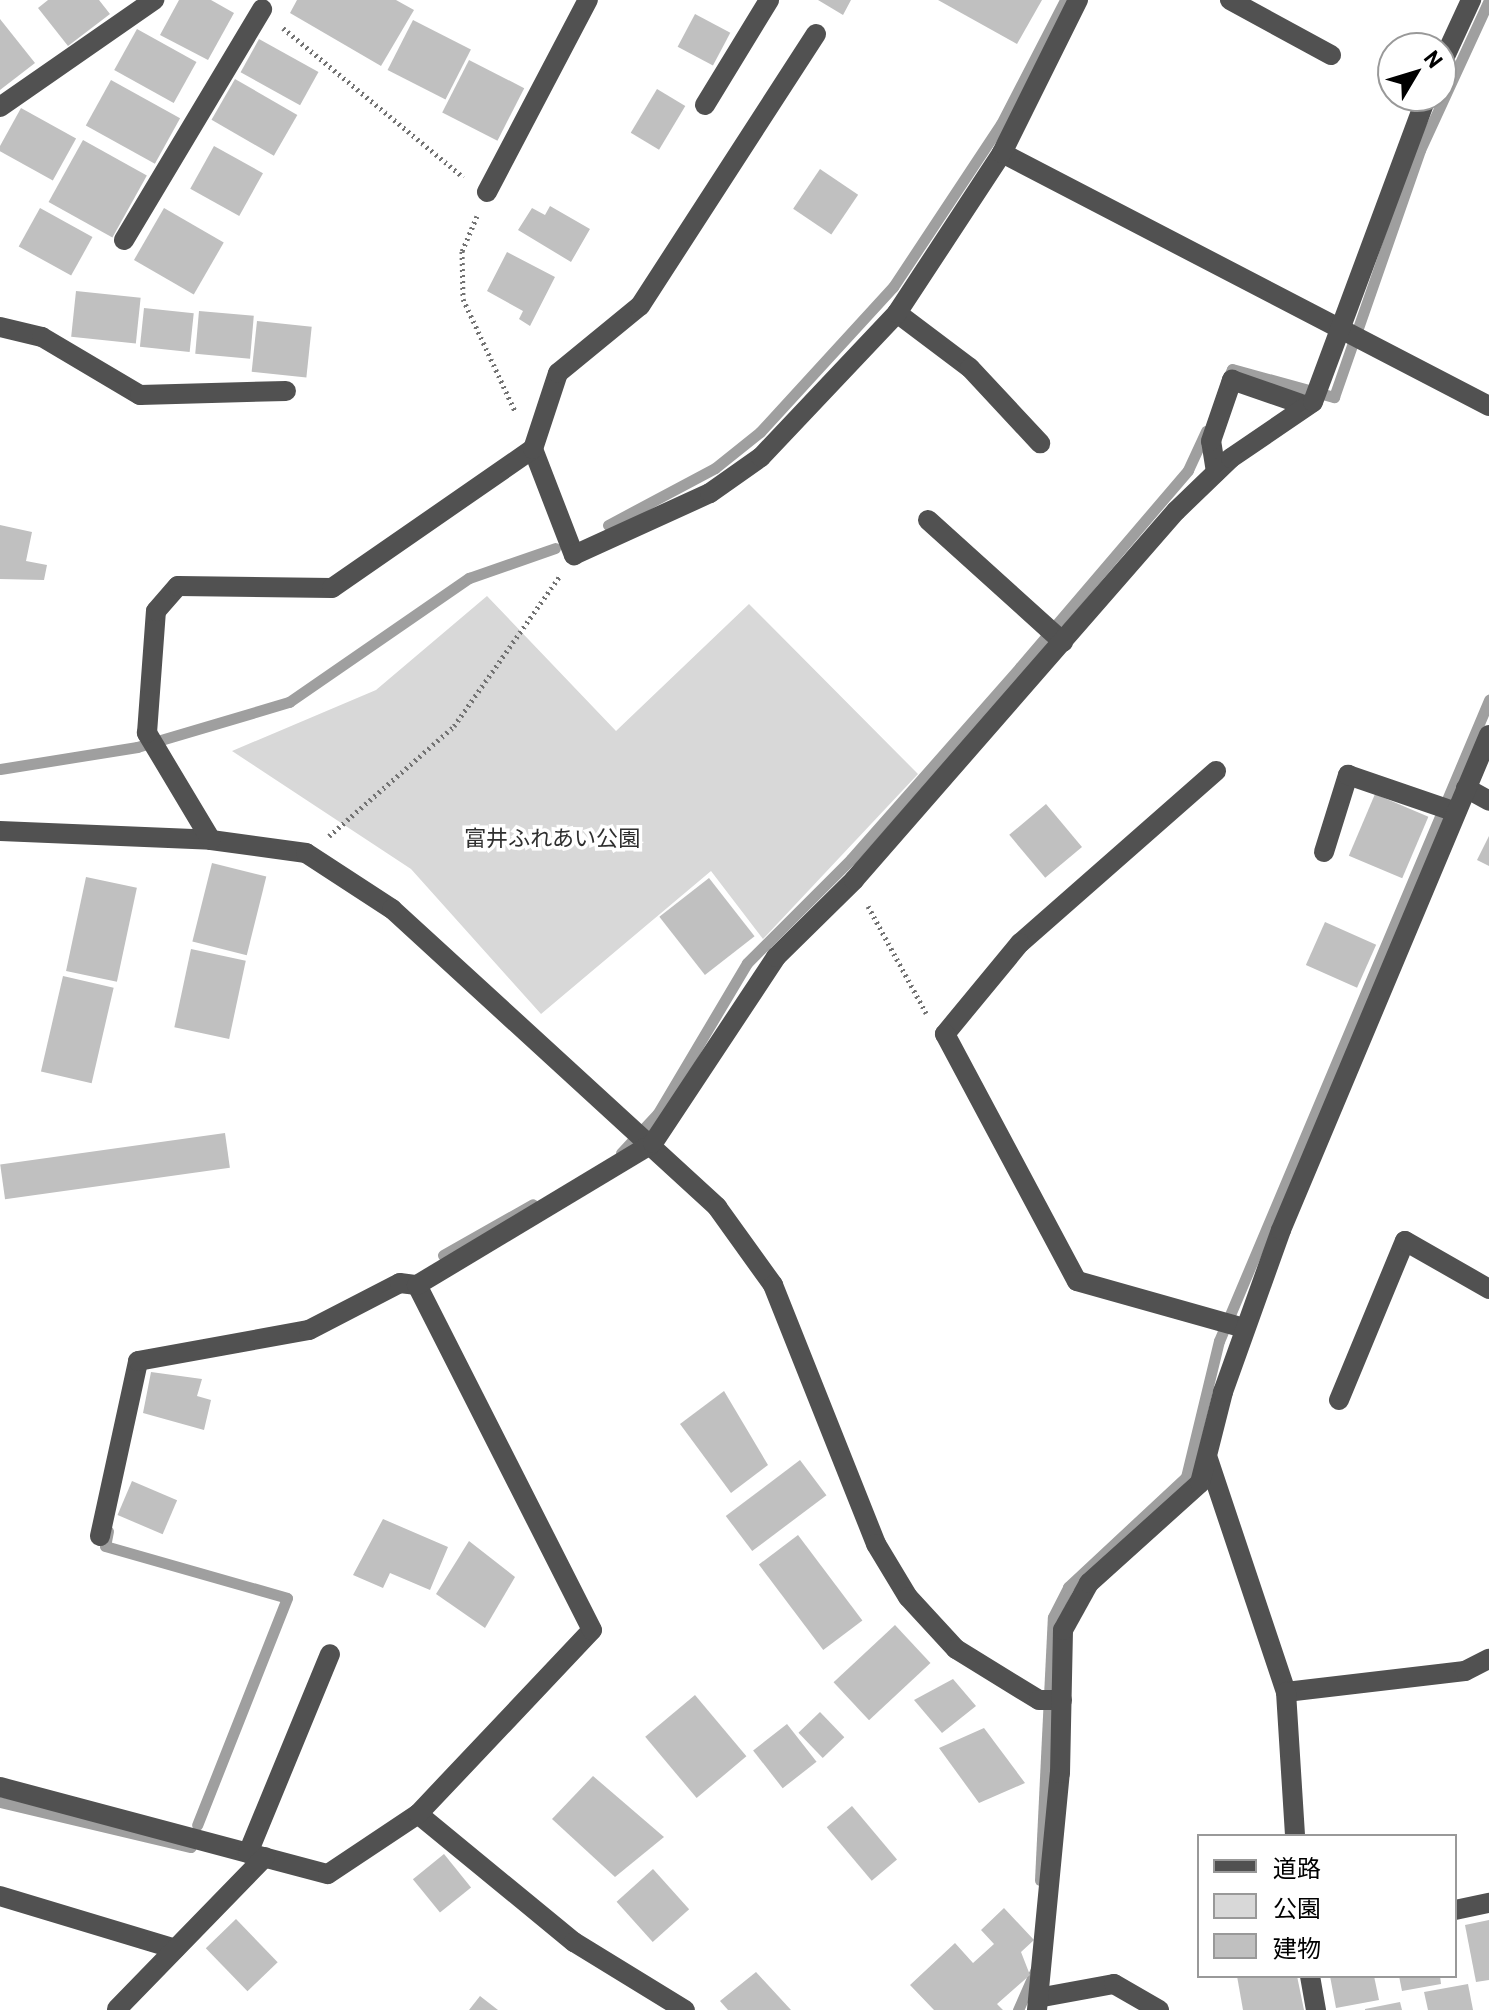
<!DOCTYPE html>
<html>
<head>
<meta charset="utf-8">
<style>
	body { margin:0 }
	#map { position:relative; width:1489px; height:2010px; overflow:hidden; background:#fff; font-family:Barlow,"Noto Sans JP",sans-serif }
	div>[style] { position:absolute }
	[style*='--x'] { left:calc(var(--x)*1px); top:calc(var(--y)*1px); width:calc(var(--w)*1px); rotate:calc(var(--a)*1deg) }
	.green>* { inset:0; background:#d8d8d8 }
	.stream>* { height:11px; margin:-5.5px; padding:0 5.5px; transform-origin:5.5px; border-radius:5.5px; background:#9f9f9f }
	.building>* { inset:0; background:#c0c0c0; transform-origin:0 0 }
	.path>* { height:5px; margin-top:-2.5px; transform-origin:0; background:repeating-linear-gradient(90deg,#737373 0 2px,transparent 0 6px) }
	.minor>* { height:20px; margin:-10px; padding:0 10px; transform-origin:10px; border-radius:10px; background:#515151 }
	span { translate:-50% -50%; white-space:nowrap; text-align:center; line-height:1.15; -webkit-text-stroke:7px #fff; paint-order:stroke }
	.park-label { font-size:22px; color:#2f2f2f }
	.legend { position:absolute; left:1197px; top:1834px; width:260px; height:144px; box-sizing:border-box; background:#fff; border:2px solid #999; margin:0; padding:10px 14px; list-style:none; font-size:24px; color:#000 }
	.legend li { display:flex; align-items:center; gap:16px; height:40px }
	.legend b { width:40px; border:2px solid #999 }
	.north { position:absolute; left:1377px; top:32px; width:80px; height:80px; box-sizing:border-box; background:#fff; border:2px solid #999; border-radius:50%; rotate:52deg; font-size:22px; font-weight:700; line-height:32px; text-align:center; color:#000 }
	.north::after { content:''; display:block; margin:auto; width:28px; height:36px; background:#000; clip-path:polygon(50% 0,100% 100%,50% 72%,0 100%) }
</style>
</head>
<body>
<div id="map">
	<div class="green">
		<i style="clip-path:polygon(487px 596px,616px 731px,749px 604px,918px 774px,763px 939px,711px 871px,541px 1014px,411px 869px,232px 751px,376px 690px)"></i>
	</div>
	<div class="stream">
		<i style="--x:1226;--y:382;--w:14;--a:-65"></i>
		<i style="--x:1232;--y:369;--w:106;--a:15.4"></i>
		<i style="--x:1334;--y:397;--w:262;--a:-70.8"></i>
		<i style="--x:1420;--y:150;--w:165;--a:-65.3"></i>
		<i style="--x:608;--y:525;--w:121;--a:-28"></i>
		<i style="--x:715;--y:468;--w:58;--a:-38.7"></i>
		<i style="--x:760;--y:432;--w:197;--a:-47.5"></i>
		<i style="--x:893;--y:287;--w:196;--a:-56.5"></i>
		<i style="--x:1001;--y:124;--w:140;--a:-62.7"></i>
		<i style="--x:0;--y:769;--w:139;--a:-9.1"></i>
		<i style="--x:137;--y:747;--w:159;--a:-16.5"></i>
		<i style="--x:289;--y:702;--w:219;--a:-34.6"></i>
		<i style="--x:469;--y:578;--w:91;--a:-19.2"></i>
		<i style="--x:621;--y:1153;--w:54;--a:-47.2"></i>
		<i style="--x:658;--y:1113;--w:174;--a:-59.3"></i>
		<i style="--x:747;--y:963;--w:147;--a:-45"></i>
		<i style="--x:851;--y:859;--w:256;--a:-48.6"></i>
		<i style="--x:1020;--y:667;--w:259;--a:-49.5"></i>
		<i style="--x:1188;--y:470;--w:43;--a:-65.2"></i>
		<i style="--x:443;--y:1255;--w:103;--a:-29.5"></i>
		<i style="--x:108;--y:1531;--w:15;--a:101"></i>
		<i style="--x:105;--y:1546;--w:189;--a:15.9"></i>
		<i style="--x:287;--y:1598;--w:244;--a:111.6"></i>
		<i style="--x:0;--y:1802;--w:196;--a:13.3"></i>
		<i style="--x:1040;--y:1880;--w:263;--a:-87.2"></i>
		<i style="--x:1053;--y:1617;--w:34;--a:-63"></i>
		<i style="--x:1068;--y:1587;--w:161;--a:-43"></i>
		<i style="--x:1186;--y:1477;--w:140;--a:-76.4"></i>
		<i style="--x:1219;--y:1341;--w:696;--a:-67.16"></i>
		<i style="--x:1018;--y:2010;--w:45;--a:-66.3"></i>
	</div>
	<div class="building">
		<i style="clip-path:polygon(48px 0,99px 0,110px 14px,68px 46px,38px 8px)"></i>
		<i style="clip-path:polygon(179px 0,211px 0,234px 13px,208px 60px,160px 35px)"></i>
		<i style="clip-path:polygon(297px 0,396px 0,414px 10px,381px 66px,290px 13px)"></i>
		<i style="clip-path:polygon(818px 0,851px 0,843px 15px)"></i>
		<i style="clip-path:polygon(938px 0,1042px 0,1017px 44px)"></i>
		<i style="left:695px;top:14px;width:40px;height:37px;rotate:28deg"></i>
		<i style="clip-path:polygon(0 19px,35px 63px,0 90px)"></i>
		<i style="left:413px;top:20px;width:65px;height:56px;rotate:27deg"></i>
		<i style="left:137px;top:29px;width:68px;height:47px;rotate:29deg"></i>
		<i style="left:259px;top:39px;width:68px;height:38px;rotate:29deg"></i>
		<i style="left:469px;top:60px;width:62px;height:59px;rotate:27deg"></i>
		<i style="left:235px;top:79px;width:72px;height:47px;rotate:30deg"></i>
		<i style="left:111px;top:80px;width:79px;height:52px;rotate:29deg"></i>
		<i style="left:657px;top:89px;width:33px;height:51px;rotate:31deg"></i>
		<i style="left:21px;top:108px;width:63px;height:48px;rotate:29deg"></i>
		<i style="left:83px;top:140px;width:73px;height:71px;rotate:29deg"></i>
		<i style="left:214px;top:146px;width:56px;height:49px;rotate:29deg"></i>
		<i style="left:820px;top:169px;width:46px;height:48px;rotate:34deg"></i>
		<i style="clip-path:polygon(550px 206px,590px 229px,571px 262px,518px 230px,532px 208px,545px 215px)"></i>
		<i style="left:40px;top:208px;width:60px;height:44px;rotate:29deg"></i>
		<i style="left:164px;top:208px;width:69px;height:60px;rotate:30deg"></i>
		<i style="clip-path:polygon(507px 252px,555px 277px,530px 326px,519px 319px,523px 311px,487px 291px)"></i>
		<i style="left:76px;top:291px;width:65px;height:46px;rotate:6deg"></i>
		<i style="left:144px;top:308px;width:50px;height:39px;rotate:6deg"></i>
		<i style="left:199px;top:311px;width:55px;height:43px;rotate:5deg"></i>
		<i style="left:257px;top:321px;width:55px;height:51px;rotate:6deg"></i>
		<i style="clip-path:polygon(0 525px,32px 532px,26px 561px,47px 565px,44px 580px,0 579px)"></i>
		<i style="left:1375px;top:794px;width:58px;height:67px;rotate:23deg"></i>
		<i style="left:1046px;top:804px;width:56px;height:48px;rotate:50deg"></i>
		<i style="clip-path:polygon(1489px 836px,1489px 866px,1477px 860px)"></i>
		<i style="left:212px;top:863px;width:56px;height:81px;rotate:14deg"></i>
		<i style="left:86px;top:877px;width:52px;height:96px;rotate:12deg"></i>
		<i style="left:709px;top:878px;width:74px;height:63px;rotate:52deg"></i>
		<i style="left:1325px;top:922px;width:56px;height:47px;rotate:24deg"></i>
		<i style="left:191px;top:949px;width:56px;height:80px;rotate:12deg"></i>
		<i style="left:63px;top:976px;width:52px;height:98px;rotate:13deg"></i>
		<i style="left:225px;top:1133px;width:35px;height:227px;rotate:82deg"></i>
		<i style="clip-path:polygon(151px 1372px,202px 1379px,197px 1396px,211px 1400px,204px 1430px,143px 1413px)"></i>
		<i style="clip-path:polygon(724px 1391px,768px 1465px,731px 1493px,680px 1424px)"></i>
		<i style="left:800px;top:1460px;width:44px;height:93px;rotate:53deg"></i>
		<i style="left:132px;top:1481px;width:49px;height:37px;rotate:23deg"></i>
		<i style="clip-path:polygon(383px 1519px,448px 1547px,430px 1590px,390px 1573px,383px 1588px,353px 1575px)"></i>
		<i style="left:798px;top:1535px;width:107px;height:49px;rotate:53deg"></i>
		<i style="clip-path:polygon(469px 1541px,515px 1577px,485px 1628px,436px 1594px)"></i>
		<i style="left:895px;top:1625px;width:52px;height:84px;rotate:47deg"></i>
		<i style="clip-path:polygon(953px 1679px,976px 1706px,942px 1733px,914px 1700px)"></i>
		<i style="left:695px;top:1695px;width:80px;height:65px;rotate:50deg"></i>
		<i style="left:820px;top:1712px;width:35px;height:30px;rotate:46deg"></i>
		<i style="left:787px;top:1724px;width:48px;height:43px;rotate:52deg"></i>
		<i style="clip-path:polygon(984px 1728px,1025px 1783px,979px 1803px,939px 1748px)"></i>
		<i style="clip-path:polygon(593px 1776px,664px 1837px,615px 1877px,552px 1819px)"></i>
		<i style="left:852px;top:1806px;width:70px;height:33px;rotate:50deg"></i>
		<i style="left:444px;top:1854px;width:43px;height:40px;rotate:51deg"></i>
		<i style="left:653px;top:1869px;width:54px;height:49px;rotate:48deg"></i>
		<i style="clip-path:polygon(1004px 1908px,1034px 1940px,1021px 1952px,1030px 1975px,997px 2004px,1003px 2010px,934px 2010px,910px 1985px,955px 1943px,973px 1963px,994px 1944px,981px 1930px)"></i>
		<i style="left:236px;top:1919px;width:60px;height:42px;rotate:46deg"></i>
		<i style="clip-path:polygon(1489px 1920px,1489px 1980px,1476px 1982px,1465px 1925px)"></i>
		<i style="clip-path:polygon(756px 1972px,791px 2010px,728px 2010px,720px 2001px)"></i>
		<i style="clip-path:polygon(1237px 1976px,1297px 1976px,1304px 2010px,1243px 2010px)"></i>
		<i style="clip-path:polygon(1330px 1976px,1374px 1976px,1379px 2000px,1336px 2008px)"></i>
		<i style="clip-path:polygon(1399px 1976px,1440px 1976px,1441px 1984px,1402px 1991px)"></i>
		<i style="clip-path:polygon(1468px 1984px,1473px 2010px,1428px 2010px,1424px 1992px)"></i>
		<i style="clip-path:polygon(480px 1996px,498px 2010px,469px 2010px)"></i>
		<i style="clip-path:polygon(1400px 2002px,1402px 2010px,1365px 2010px,1365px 2009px)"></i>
	</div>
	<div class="path">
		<i style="--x:283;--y:28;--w:234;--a:39.6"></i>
		<i style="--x:477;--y:216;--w:38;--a:113"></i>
		<i style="--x:462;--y:251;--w:48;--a:88.8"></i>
		<i style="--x:463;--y:299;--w:123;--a:65.1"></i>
		<i style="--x:329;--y:836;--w:167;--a:-41.3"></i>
		<i style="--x:454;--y:726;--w:184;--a:-54.8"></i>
		<i style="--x:868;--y:906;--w:122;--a:61.5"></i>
	</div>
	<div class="minor">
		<i style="--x:1230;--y:0;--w:115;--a:28.6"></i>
		<i style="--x:1441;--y:65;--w:72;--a:-65.2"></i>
		<i style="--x:705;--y:105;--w:123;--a:-58.6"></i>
		<i style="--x:0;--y:107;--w:188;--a:-34.8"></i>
		<i style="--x:1002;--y:153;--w:549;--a:27.45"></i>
		<i style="--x:487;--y:192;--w:217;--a:-62.3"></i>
		<i style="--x:124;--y:240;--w:269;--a:-59.1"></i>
		<i style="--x:897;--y:313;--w:91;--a:37"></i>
		<i style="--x:970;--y:368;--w:103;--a:47"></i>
		<i style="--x:0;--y:327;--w:43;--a:13.4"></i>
		<i style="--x:42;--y:337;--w:114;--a:30.6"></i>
		<i style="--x:140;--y:395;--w:146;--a:-1.6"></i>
		<i style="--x:533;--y:449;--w:114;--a:68.9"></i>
		<i style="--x:574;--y:555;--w:149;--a:-24.5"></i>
		<i style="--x:710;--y:493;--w:62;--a:-35.2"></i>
		<i style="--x:761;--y:457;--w:198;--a:-46.6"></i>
		<i style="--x:897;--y:313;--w:191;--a:-56.7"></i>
		<i style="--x:1002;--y:153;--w:171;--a:-63.6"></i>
		<i style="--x:1216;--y:472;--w:31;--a:-99"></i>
		<i style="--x:1211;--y:441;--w:65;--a:-71"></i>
		<i style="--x:1232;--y:380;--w:79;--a:19.1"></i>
		<i style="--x:928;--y:520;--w:182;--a:42.1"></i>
		<i style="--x:1216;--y:771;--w:261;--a:138.7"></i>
		<i style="--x:1020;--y:943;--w:118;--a:129.5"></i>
		<i style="--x:945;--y:1034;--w:280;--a:61.9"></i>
		<i style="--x:1077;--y:1281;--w:173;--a:15.7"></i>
		<i style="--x:1466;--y:788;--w:26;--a:29"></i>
		<i style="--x:0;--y:831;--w:211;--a:2.4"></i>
		<i style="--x:211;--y:840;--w:96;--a:7.8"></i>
		<i style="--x:306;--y:853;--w:103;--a:33.1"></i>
		<i style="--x:392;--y:909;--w:441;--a:42.5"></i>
		<i style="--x:717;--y:1207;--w:96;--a:54.3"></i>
		<i style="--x:773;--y:1285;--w:279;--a:68.3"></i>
		<i style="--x:876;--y:1544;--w:62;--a:58.9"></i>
		<i style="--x:908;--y:1597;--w:71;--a:47.3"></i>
		<i style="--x:956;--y:1649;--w:97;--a:31.6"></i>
		<i style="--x:1039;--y:1700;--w:23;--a:0"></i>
		<i style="--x:211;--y:840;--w:125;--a:-120.9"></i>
		<i style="--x:147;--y:733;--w:122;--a:-85.8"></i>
		<i style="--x:156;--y:611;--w:33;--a:-49"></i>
		<i style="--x:178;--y:586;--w:154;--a:0.7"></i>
		<i style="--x:332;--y:588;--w:244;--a:-34.7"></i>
		<i style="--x:533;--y:449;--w:80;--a:-71.8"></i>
		<i style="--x:558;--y:373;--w:106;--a:-39.3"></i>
		<i style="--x:640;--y:306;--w:324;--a:-57.1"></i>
		<i style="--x:1324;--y:852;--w:81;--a:-72.7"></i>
		<i style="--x:1348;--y:775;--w:114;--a:18.9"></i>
		<i style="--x:1339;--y:1400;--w:172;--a:-67.5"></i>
		<i style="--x:1405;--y:1241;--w:97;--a:29.7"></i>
		<i style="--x:1208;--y:1459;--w:246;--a:71.5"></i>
		<i style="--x:1286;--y:1692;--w:180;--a:-6.7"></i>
		<i style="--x:1465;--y:1671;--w:27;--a:-27"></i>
		<i style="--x:100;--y:1536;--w:179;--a:-77.7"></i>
		<i style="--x:138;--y:1361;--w:174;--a:-10.3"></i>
		<i style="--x:309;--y:1330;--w:102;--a:-27.3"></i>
		<i style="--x:400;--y:1283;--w:17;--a:7"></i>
		<i style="--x:1286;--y:1692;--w:144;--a:86.4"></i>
		<i style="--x:0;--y:1787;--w:339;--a:14.9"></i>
		<i style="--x:328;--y:1874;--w:108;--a:-33.7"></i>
		<i style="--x:418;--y:1814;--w:202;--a:39.4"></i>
		<i style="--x:574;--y:1942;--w:130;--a:31.5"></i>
		<i style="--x:418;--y:1814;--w:253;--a:-46.6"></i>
		<i style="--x:592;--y:1630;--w:387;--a:-116.9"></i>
		<i style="--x:417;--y:1285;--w:275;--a:-31"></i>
		<i style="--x:653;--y:1143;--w:223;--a:-56.5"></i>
		<i style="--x:776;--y:957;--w:110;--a:-44.6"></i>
		<i style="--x:854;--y:880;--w:490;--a:-48.9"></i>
		<i style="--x:1176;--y:511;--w:76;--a:-43.9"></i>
		<i style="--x:1231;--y:458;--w:99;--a:-34.3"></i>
		<i style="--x:1313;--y:402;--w:327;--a:-69.6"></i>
		<i style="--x:248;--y:1853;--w:215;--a:-67.6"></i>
		<i style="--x:0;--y:1896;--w:183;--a:16.8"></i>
		<i style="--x:1455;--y:1910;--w:35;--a:-12"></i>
		<i style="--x:1310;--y:1976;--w:35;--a:80"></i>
		<i style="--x:1043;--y:1997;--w:72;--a:-10.4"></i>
		<i style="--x:1114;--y:1984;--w:52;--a:30"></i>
		<i style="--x:117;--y:2009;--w:212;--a:-45.8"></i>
		<i style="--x:1037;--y:2010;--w:238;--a:-84.5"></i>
		<i style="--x:1060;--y:1773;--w:143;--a:-88.8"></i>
		<i style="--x:1063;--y:1630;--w:54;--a:-61"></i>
		<i style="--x:1089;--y:1583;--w:149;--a:-42"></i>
		<i style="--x:1200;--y:1483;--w:94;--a:-75.8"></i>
		<i style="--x:1223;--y:1392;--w:172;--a:-70.3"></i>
		<i style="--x:1281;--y:1230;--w:537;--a:-67.21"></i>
	</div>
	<div class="park-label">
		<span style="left:552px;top:838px">富井ふれあい公園</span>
	</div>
	<ul class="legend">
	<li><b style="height:10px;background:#515151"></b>道路</li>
	<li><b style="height:22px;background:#d8d8d8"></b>公園</li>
	<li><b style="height:22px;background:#c0c0c0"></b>建物</li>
	</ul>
	<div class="north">N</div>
</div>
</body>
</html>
